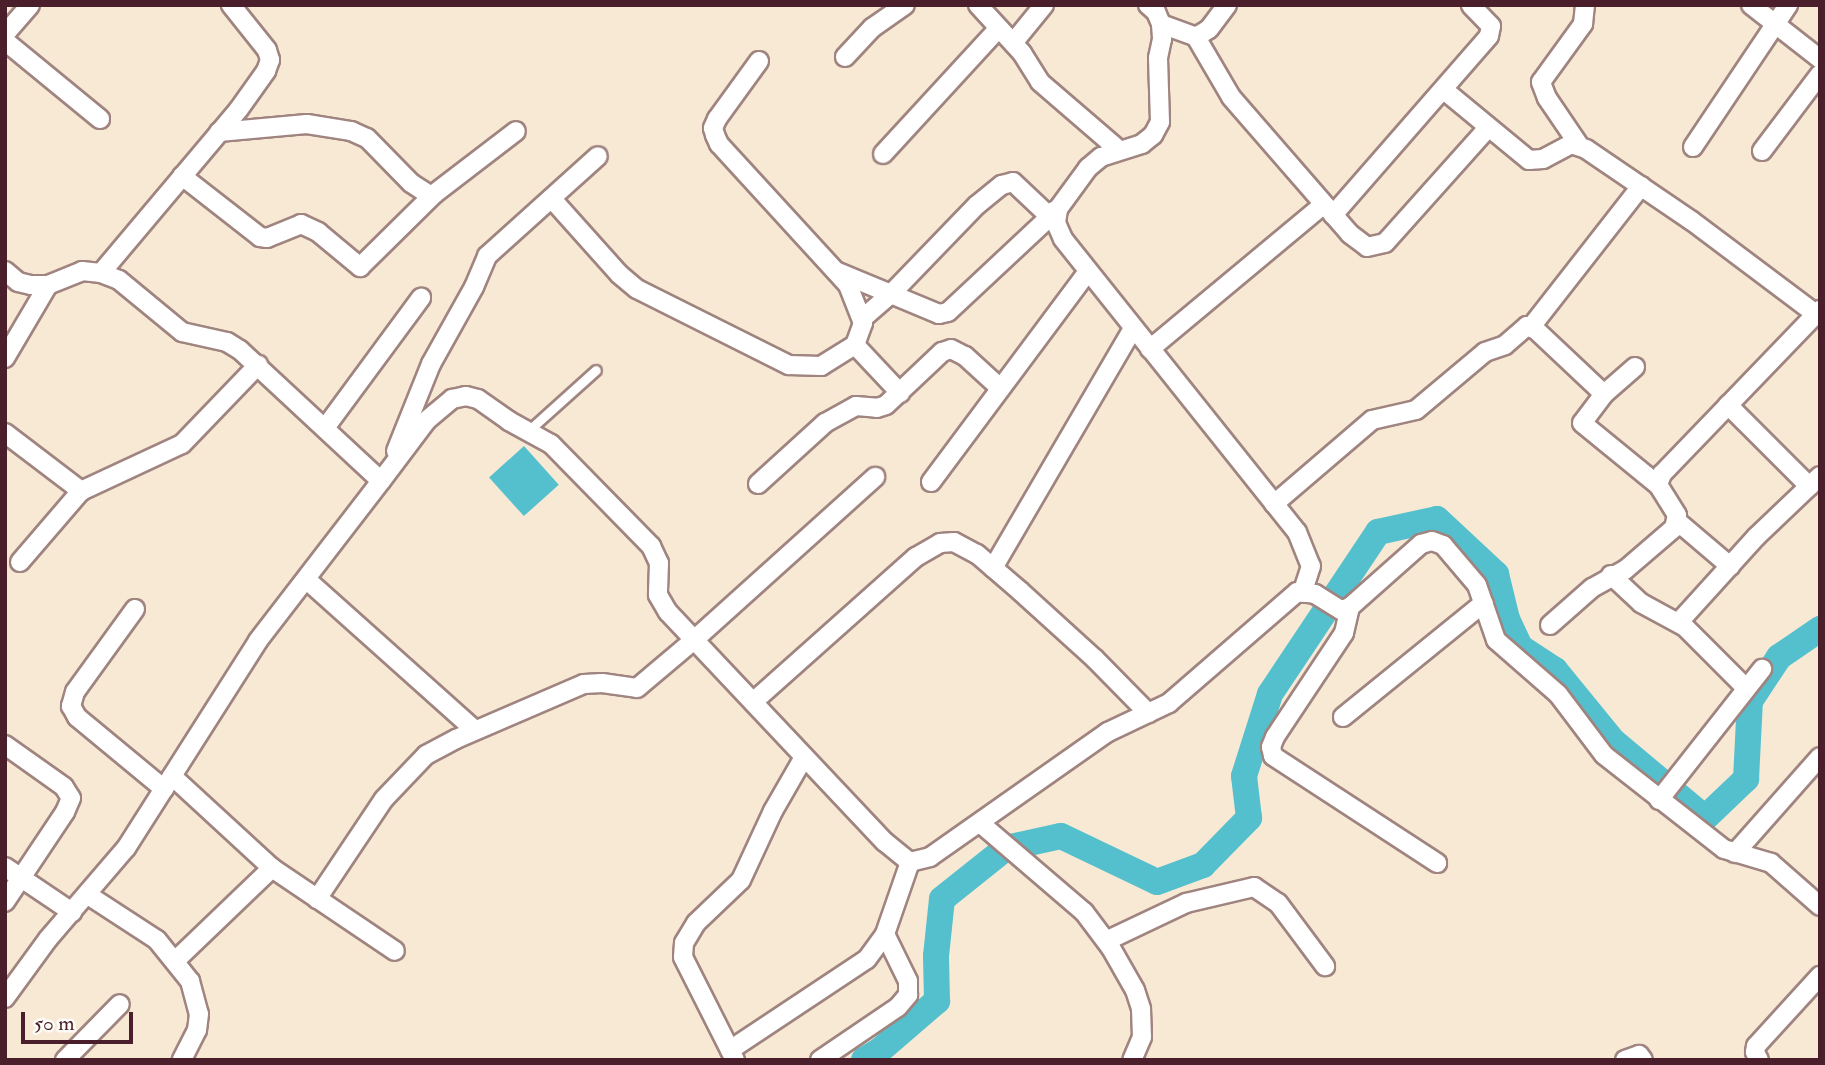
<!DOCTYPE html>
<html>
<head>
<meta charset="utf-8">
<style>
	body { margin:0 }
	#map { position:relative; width:1825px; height:1065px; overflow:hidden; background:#f7e9d4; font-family:"IM FELL Double Pica",serif }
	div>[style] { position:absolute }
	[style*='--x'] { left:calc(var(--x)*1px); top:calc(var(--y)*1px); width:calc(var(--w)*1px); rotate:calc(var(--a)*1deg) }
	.water>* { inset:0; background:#54c0ce; transform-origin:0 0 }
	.river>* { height:26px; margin:-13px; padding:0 13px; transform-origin:13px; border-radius:13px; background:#54c0ce }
	.roads { filter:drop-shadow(2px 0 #a08480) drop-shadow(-2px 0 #a08480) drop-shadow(0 2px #a08480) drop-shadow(0 -2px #a08480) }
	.service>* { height:9px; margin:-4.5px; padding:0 4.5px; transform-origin:4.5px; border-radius:4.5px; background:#fff }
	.minor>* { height:18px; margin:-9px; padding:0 9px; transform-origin:9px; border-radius:9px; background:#fff }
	span { translate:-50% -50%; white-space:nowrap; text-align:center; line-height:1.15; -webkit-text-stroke:5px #fdfcf7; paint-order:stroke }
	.frame { position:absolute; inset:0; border:7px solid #4a1f2b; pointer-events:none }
	.scale { position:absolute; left:21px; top:1012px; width:112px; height:32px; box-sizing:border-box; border:4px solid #4a1f2b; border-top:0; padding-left:9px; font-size:21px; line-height:24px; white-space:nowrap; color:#4a1f2b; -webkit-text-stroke:5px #fdfcf7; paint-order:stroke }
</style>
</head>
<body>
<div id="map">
	<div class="water">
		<i style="left:524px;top:446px;width:52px;height:47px;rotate:48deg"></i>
	</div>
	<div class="river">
		<i style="--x:864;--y:1060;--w:17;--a:-31"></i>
		<i style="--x:879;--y:1051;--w:77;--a:-40.8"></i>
		<i style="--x:937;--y:1001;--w:45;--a:-91.3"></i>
		<i style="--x:936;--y:956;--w:57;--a:-84"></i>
		<i style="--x:942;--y:899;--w:82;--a:-38.6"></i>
		<i style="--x:1006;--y:848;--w:56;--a:-12.3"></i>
		<i style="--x:1061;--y:836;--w:106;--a:25.6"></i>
		<i style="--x:1157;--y:882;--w:49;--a:-20.3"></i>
		<i style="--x:1203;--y:865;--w:66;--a:-45.6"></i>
		<i style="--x:1249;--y:818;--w:42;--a:-96.8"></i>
		<i style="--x:1244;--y:776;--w:86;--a:-72.4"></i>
		<i style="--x:1270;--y:694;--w:195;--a:-56.3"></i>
		<i style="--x:1378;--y:532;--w:60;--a:-12.4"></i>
		<i style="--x:1437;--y:519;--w:81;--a:43"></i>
		<i style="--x:1496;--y:574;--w:46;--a:76.3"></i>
		<i style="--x:1507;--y:619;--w:31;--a:65"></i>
		<i style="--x:1520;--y:647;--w:42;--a:33.3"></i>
		<i style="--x:1555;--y:670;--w:92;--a:50.8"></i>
		<i style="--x:1613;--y:741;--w:120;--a:39.9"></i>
		<i style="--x:1705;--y:818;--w:57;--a:-43.6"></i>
		<i style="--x:1746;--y:779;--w:78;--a:-87.1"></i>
		<i style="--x:1750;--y:701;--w:53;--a:-56.6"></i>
		<i style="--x:1779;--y:657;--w:50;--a:-34.3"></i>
	</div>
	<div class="roads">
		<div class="service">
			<i style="--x:528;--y:431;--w:91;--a:-41.9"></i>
		</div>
		<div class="minor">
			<i style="--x:978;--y:5;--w:65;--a:47.5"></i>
			<i style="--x:1022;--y:53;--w:34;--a:58"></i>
			<i style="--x:1040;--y:82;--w:104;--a:40.7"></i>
			<i style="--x:1148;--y:5;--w:11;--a:41"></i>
			<i style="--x:1156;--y:12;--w:13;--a:67"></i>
			<i style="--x:1161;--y:24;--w:15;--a:86"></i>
			<i style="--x:1162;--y:39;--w:19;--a:102"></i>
			<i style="--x:1158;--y:58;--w:64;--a:88.2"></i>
			<i style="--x:1160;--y:122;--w:15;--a:118"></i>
			<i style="--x:1153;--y:135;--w:14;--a:141"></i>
			<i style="--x:1142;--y:144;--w:43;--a:162.4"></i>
			<i style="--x:1101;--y:157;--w:17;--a:140"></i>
			<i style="--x:1088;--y:168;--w:51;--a:126.2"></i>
			<i style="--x:1058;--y:209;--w:14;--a:98"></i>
			<i style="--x:1056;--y:223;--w:17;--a:66"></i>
			<i style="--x:1063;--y:239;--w:375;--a:51.4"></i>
			<i style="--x:1297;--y:532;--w:37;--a:68"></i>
			<i style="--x:1311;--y:566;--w:28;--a:108"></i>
			<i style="--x:1751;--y:5;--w:88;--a:38"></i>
			<i style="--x:1161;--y:24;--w:37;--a:20"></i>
			<i style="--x:1196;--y:37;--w:15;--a:-32"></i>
			<i style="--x:1209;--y:29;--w:30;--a:-53"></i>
			<i style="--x:5;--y:34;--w:38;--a:-49"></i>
			<i style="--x:1196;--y:37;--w:69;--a:59.7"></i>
			<i style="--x:1231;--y:97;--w:181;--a:49"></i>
			<i style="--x:1350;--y:234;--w:21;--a:37"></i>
			<i style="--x:1367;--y:247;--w:18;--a:-13"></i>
			<i style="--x:1385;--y:243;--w:154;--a:-48.2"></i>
			<i style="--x:5;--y:41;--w:123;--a:39.4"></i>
			<i style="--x:1013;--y:43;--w:49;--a:-50.8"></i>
			<i style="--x:845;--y:57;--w:40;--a:-47"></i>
			<i style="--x:872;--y:28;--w:40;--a:-34.9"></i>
			<i style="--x:759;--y:61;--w:72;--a:125.9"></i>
			<i style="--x:717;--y:119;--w:10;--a:114"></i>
			<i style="--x:713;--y:128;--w:7;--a:74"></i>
			<i style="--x:715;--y:135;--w:10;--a:66"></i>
			<i style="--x:719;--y:144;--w:191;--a:47.5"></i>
			<i style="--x:848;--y:285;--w:41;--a:68.5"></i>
			<i style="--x:863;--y:323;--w:23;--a:110"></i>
			<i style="--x:855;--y:345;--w:66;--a:46.8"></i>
			<i style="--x:1444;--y:90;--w:110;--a:39.5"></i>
			<i style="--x:1529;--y:160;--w:14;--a:-4"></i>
			<i style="--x:1543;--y:159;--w:32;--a:-28"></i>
			<i style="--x:1571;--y:144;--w:16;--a:18"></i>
			<i style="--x:1586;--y:149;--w:128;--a:34.2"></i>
			<i style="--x:1692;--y:221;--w:155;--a:36.9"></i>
			<i style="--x:219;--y:132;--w:88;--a:-5.2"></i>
			<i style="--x:307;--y:124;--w:45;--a:9"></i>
			<i style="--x:351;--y:131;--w:17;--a:24"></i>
			<i style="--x:367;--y:138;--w:63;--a:45.6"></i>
			<i style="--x:411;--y:183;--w:20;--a:33"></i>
			<i style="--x:428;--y:194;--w:6;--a:0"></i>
			<i style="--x:434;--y:194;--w:103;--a:-37.5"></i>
			<i style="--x:1579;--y:145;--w:57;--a:-124.2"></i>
			<i style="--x:1547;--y:98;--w:17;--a:-111"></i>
			<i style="--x:1541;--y:82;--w:72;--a:-54.1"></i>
			<i style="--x:1583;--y:24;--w:19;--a:-84"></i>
			<i style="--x:1693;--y:147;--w:171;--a:-56.2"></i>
			<i style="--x:1762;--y:151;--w:96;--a:-53"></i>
			<i style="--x:883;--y:154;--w:171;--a:-47.4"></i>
			<i style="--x:182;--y:176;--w:99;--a:38"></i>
			<i style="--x:260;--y:237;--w:7;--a:8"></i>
			<i style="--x:267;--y:238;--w:37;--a:-22"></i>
			<i style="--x:301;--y:224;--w:19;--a:25"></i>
			<i style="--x:318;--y:232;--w:55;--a:39.8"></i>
			<i style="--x:360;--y:267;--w:104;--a:-44.6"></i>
			<i style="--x:552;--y:199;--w:101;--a:48.2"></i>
			<i style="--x:619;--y:274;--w:23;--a:40"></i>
			<i style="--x:637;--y:289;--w:170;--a:26.6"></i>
			<i style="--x:789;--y:365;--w:32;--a:2"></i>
			<i style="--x:821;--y:366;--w:40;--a:-32"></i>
			<i style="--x:1333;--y:215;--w:237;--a:-48.9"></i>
			<i style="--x:1489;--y:36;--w:10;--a:-79"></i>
			<i style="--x:1491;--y:26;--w:29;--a:-134"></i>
			<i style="--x:5;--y:271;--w:17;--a:40"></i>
			<i style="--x:18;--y:282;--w:13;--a:13"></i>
			<i style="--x:31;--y:285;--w:17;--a:0"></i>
			<i style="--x:48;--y:285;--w:37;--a:-22"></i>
			<i style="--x:82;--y:271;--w:19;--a:6"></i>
			<i style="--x:101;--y:273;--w:19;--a:21"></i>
			<i style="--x:119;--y:280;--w:82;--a:39.5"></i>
			<i style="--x:182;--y:332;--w:46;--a:12.5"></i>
			<i style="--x:227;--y:342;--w:15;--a:32"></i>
			<i style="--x:240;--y:350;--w:192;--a:42.9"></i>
			<i style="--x:381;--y:481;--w:202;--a:127.6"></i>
			<i style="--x:258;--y:641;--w:246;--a:122.5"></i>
			<i style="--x:126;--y:848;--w:120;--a:130.6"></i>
			<i style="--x:48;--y:939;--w:73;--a:126.1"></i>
			<i style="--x:838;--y:272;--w:109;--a:22.6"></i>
			<i style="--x:939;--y:314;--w:9;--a:-13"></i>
			<i style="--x:948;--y:312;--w:151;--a:-43.1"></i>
			<i style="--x:101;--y:273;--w:214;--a:-49.9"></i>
			<i style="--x:239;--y:109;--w:47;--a:-54.6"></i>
			<i style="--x:266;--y:71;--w:12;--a:-70"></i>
			<i style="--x:270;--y:60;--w:10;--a:-107"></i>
			<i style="--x:267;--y:50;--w:58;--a:-128.7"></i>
			<i style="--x:862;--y:319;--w:37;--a:-41"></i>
			<i style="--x:890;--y:295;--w:125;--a:-46"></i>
			<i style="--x:977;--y:205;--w:32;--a:-39"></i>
			<i style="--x:1002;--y:185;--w:11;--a:-15"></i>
			<i style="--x:1013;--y:182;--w:47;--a:43.3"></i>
			<i style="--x:1047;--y:214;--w:12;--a:-24"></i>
			<i style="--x:1531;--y:327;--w:179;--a:-52"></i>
			<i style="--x:1150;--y:349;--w:226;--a:-39.8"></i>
			<i style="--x:5;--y:358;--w:85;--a:-59.5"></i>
			<i style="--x:1635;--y:367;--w:41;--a:138.9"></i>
			<i style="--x:1604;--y:394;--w:36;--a:127"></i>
			<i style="--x:1582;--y:423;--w:98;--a:39.2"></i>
			<i style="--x:1728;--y:405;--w:115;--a:45"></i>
			<i style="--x:325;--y:428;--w:162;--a:-53.6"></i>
			<i style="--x:5;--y:433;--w:96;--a:37.3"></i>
			<i style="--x:396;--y:451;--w:94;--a:-68.1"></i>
			<i style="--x:431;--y:364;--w:88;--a:-60.8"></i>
			<i style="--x:474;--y:287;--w:34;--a:-67"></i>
			<i style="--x:487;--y:256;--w:149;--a:-42"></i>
			<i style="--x:381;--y:481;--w:76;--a:-53"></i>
			<i style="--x:427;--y:420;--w:33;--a:-40"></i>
			<i style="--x:452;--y:399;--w:14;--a:-12"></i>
			<i style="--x:466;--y:396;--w:12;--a:14"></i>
			<i style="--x:478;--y:399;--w:38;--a:35"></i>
			<i style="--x:509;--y:421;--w:48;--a:28.7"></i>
			<i style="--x:551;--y:444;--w:143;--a:45.6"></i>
			<i style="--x:651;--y:546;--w:19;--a:65"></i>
			<i style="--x:659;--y:563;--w:32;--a:92"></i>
			<i style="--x:658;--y:595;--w:20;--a:60"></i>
			<i style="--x:668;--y:612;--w:316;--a:46.7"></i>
			<i style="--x:885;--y:842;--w:32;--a:39"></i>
			<i style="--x:910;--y:862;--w:21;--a:-14"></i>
			<i style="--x:930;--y:857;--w:218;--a:-35.1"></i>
			<i style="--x:1108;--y:732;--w:68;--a:-25.4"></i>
			<i style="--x:1169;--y:703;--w:169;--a:-40.9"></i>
			<i style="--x:1297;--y:592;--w:18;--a:6"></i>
			<i style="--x:1315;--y:594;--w:31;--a:32"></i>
			<i style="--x:1341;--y:610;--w:9;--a:-18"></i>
			<i style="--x:1350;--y:607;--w:95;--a:-41.6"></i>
			<i style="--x:1421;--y:544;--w:11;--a:-15"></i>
			<i style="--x:1432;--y:541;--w:12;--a:20"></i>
			<i style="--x:1443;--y:545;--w:52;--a:49.6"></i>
			<i style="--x:1477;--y:585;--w:58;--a:70.9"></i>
			<i style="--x:1496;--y:640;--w:82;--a:41.1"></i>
			<i style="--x:1558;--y:694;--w:76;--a:53"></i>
			<i style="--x:1604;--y:755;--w:152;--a:38.1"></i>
			<i style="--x:1724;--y:849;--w:49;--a:16.6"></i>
			<i style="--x:1771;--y:863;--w:65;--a:41.3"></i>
			<i style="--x:931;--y:482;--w:263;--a:-53.3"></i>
			<i style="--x:758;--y:484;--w:91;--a:-42.3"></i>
			<i style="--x:825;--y:423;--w:35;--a:-29"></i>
			<i style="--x:856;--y:406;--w:21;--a:5"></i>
			<i style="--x:877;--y:408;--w:9;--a:-18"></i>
			<i style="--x:886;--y:405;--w:77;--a:-43.4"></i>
			<i style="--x:942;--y:352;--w:9;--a:-18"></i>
			<i style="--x:951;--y:349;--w:16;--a:27"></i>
			<i style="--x:965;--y:356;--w:46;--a:42.4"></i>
			<i style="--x:1274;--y:504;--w:129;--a:-40.6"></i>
			<i style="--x:1372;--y:420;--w:45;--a:-12.8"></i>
			<i style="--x:1416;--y:410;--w:90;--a:-40"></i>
			<i style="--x:1485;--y:352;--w:21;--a:-19"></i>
			<i style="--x:1505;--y:345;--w:29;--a:-41"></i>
			<i style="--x:1527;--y:326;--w:10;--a:24"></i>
			<i style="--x:1536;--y:330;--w:93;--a:43.3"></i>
			<i style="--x:1677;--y:521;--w:70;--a:40.3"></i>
			<i style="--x:20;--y:562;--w:94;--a:-49.3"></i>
			<i style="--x:81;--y:491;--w:111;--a:-25"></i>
			<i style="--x:182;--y:444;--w:110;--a:-46.1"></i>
			<i style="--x:993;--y:568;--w:278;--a:-59.7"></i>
			<i style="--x:1611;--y:575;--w:41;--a:43"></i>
			<i style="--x:1641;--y:603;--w:50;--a:28.6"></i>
			<i style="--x:1685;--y:627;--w:86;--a:45"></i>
			<i style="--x:307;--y:580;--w:225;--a:41.8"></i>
			<i style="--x:1350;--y:607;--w:27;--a:103"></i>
			<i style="--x:1344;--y:633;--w:125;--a:123.6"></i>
			<i style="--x:1275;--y:737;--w:11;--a:112"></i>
			<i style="--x:1271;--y:747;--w:9;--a:77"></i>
			<i style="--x:1273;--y:756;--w:196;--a:33.1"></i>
			<i style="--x:135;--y:609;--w:102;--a:125.9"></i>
			<i style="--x:75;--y:692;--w:15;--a:106"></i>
			<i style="--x:71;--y:706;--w:13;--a:61"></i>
			<i style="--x:77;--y:717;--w:113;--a:39.6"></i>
			<i style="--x:1679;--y:622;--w:115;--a:-47.8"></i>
			<i style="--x:1756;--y:537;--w:88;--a:-43.6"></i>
			<i style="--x:1550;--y:625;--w:56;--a:-41.4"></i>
			<i style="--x:1592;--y:588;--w:38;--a:-29"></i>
			<i style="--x:1625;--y:570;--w:65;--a:-40.6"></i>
			<i style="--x:1674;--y:528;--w:13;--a:-77"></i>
			<i style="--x:1677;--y:515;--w:36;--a:-122"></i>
			<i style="--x:1658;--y:485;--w:12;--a:-70"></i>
			<i style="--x:1662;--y:474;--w:228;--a:-46.1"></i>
			<i style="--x:753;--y:702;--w:218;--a:-41.7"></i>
			<i style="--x:916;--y:557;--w:28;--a:-30"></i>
			<i style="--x:940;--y:543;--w:14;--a:-4"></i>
			<i style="--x:954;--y:542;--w:26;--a:28"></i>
			<i style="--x:977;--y:554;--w:57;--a:40.7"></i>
			<i style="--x:1020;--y:591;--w:101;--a:42.2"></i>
			<i style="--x:1095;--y:659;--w:76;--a:45.5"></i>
			<i style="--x:1343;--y:717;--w:181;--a:-39"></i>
			<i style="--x:5;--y:745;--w:72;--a:35.4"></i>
			<i style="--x:64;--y:787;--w:13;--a:58"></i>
			<i style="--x:71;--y:798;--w:15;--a:113"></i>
			<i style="--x:65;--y:812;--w:108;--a:123.7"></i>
			<i style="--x:172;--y:776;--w:136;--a:42.6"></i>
			<i style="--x:272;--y:868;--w:148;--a:34"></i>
			<i style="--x:1659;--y:800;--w:167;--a:-51.8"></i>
			<i style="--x:980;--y:823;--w:137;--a:40.6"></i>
			<i style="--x:1084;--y:912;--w:45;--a:53.1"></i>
			<i style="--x:1111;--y:948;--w:48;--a:60.3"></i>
			<i style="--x:1135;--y:990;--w:20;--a:72"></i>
			<i style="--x:1141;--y:1009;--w:28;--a:88"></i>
			<i style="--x:1142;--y:1037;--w:25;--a:113"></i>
			<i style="--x:1735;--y:853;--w:128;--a:-48.5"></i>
			<i style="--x:5;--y:867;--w:81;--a:33.9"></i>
			<i style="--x:88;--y:895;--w:82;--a:33.1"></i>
			<i style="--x:157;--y:940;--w:53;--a:51.2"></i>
			<i style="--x:190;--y:981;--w:34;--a:75"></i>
			<i style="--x:199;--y:1014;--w:16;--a:97"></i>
			<i style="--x:197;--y:1030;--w:34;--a:117"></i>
			<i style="--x:317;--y:899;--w:120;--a:-56.2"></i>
			<i style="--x:384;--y:799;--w:61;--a:-46.3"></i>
			<i style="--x:426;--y:755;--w:34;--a:-28"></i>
			<i style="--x:456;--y:739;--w:139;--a:-23.3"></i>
			<i style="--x:584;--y:684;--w:18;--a:-3"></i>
			<i style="--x:602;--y:683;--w:35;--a:8"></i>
			<i style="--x:637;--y:688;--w:75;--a:-40.1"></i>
			<i style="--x:694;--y:640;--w:244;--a:-42"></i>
			<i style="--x:1106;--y:941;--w:89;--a:-25.4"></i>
			<i style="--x:1186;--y:903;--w:70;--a:-13.2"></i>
			<i style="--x:1254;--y:887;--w:29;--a:34"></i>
			<i style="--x:1278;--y:903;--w:79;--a:53.3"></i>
			<i style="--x:176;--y:960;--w:133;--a:-43.8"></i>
			<i style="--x:730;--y:1050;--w:164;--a:-33.6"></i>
			<i style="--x:867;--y:959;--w:31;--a:-54"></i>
			<i style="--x:885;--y:934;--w:76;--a:-70.9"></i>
			<i style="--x:65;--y:1060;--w:78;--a:-45.5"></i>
			<i style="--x:735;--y:1060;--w:115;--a:-116.8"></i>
			<i style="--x:683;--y:957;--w:14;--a:-86"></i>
			<i style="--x:684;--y:943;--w:23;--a:-59"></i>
			<i style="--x:696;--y:923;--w:62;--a:-43.7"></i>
			<i style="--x:741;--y:880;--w:76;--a:-65.1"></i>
			<i style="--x:773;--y:811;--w:62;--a:-60.1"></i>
			<i style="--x:820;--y:1060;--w:94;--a:-34.2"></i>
			<i style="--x:898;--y:1007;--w:16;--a:-50"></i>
			<i style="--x:908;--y:995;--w:14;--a:-90"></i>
			<i style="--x:908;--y:981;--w:52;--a:-116.1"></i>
			<i style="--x:1625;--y:1060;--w:15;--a:-20"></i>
			<i style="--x:1639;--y:1055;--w:6;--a:51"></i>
			<i style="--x:1759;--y:1060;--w:9;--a:-117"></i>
			<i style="--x:1755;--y:1052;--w:6;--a:-81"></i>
			<i style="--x:1756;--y:1046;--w:95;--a:-47.6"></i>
		</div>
	</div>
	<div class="frame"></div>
	<div class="scale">50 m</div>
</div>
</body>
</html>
